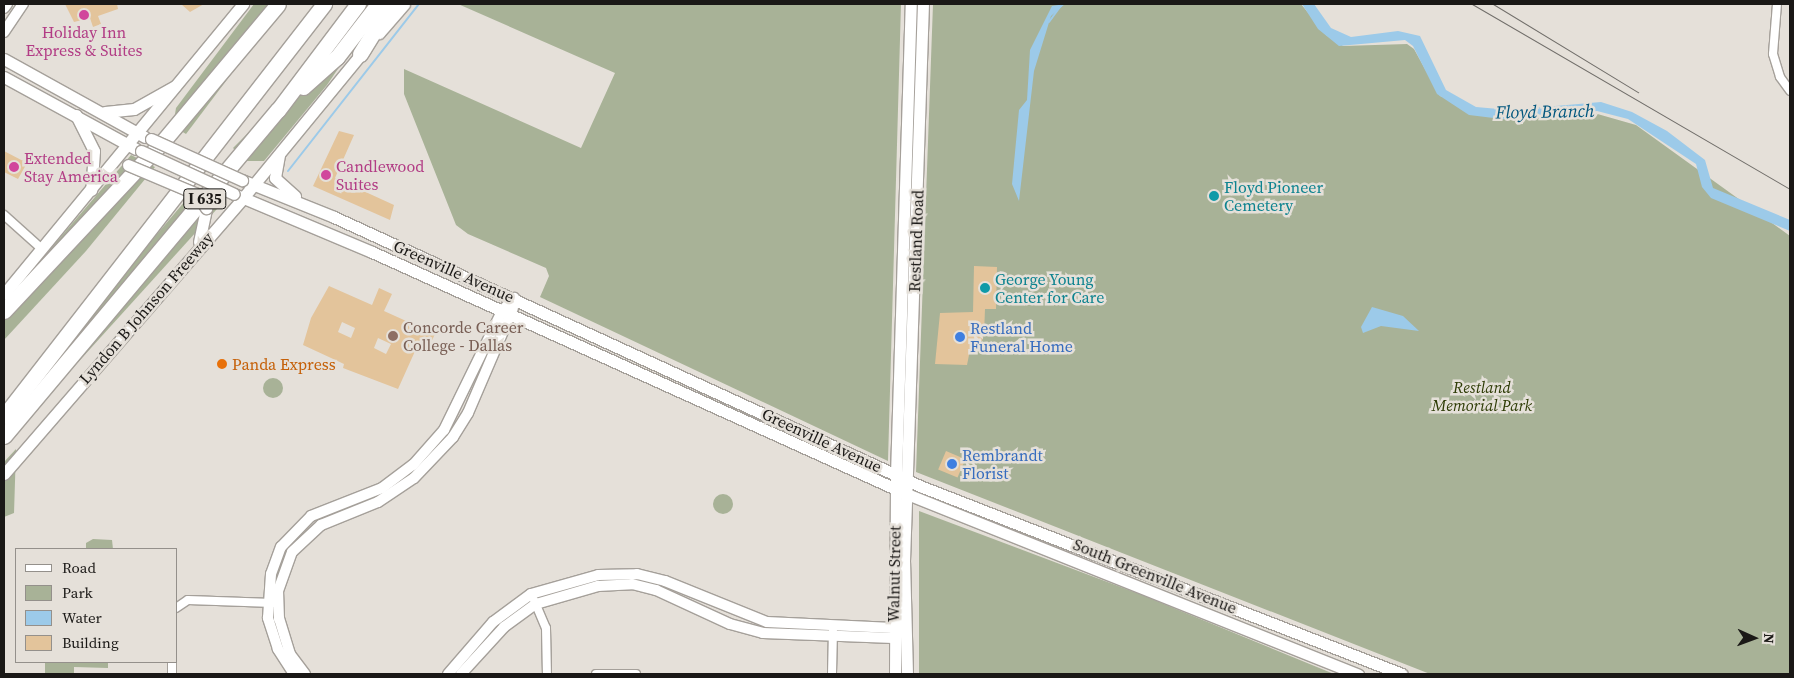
<!DOCTYPE html>
<html>
<head>
<meta charset="utf-8">
<style>
	body { margin:0 }
	#map { position:relative; width:1794px; height:678px; overflow:hidden; background:#e5e0d9; font-family:"Source Serif 4",serif }
	div>[style] { position:absolute }
	[style*='--x'] { left:calc(var(--x)*1px); top:calc(var(--y)*1px); width:calc(var(--w)*1px); rotate:calc(var(--a)*1deg) }
	.green>* { inset:0; background:#a8b297 }
	.round { border-radius:50% }
	.water>* { inset:0; background:#9ccae9 }
	.stream>* { height:2px; margin:-1px; padding:0 1px; transform-origin:1px; border-radius:1px; background:#9ccae9 }
	.building>* { inset:0; background:#e3c49b; transform-origin:0 0 }
	.roads { filter:drop-shadow(1px 0 #a5a09a) drop-shadow(-1px 0 #a5a09a) drop-shadow(0 1px #a5a09a) drop-shadow(0 -1px #a5a09a) }
	.minor>* { height:8px; margin:-4px; padding:0 4px; transform-origin:4px; border-radius:4px; background:#fff }
	.tertiary>* { height:10px; margin:-5px; padding:0 5px; transform-origin:5px; border-radius:5px; background:#fff }
	.secondary>* { height:11px; margin:-5.5px; padding:0 5.5px; transform-origin:5.5px; border-radius:5.5px; background:#fff }
	.motorway>* { height:15px; margin:-7.5px; padding:0 7.5px; transform-origin:7.5px; border-radius:7.5px; background:#fff }
	.tram>* { height:1px; margin:-0.5px; padding:0 0.5px; transform-origin:0.5px; border-radius:0.5px; background:#716e6a }
	.bridges { filter:drop-shadow(1px 0 #a5a09a) drop-shadow(-1px 0 #a5a09a) drop-shadow(0 1px #a5a09a) drop-shadow(0 -1px #a5a09a) }
	.secondary-bridge>* { height:11px; margin:-5.5px; padding:0 5.5px; transform-origin:5.5px; border-radius:5.5px; background:#fff }
	.dots>* { width:14px; height:14px; translate:-50% -50%; box-sizing:border-box; border:2px solid #e5e0d9; border-radius:50% }
	span { translate:-50% -50%; white-space:nowrap; text-align:center; line-height:1.15; -webkit-text-stroke:5px #e5e0d9; paint-order:stroke }
	.shield-label span { padding:1px 4px; background:#e5e0d9; border:1px solid; border-radius:4px; -webkit-text-stroke-width:0 }
	.shield-label { font-size:15px; color:#1a1816; font-weight:700 }
	.hotel-label { font-size:16px; color:#b23c85 }
	.left { translate:0 -50%; text-align:left }
	.culture-label { font-size:16px; color:#0d838f }
	.street-label { font-size:16px; color:#1a1816 }
	.education-label { font-size:16px; color:#785e54 }
	.shop-label { font-size:16px; color:#366cbe }
	.food-label { font-size:16px; color:#c56008 }
	.park-label { font-size:16px; color:#2d3b05; font-style:italic }
	.water-label { font-size:18px; color:#01567e; font-style:italic }
	.frame { position:absolute; inset:0; border:5px solid #1a1816; pointer-events:none }
	.legend { position:absolute; left:15px; top:548px; width:162px; height:115px; box-sizing:border-box; background:#e5e0d9; border:1px solid #94908b; margin:0; padding:6px 9px; list-style:none; font-size:15px; color:#1a1816 }
	.legend li { display:flex; align-items:center; gap:10px; height:25px }
	.legend b { width:25px; border:1px solid #94908b }
	.north { position:absolute; left:1729px; top:613px; width:50px; height:50px; -webkit-text-stroke:4px #e5e0d9; paint-order:stroke; rotate:92deg; font-size:14px; font-weight:700; line-height:20px; text-align:center; color:#1a1816 }
	.north::after { content:''; display:block; margin:auto; width:18px; height:22px; background:#1a1816; clip-path:polygon(50% 0,100% 100%,50% 72%,0 100%) }
</style>
</head>
<body>
<div id="map">
	<div class="green">
		<i style="clip-path:polygon(254px 4px,284px 4px,186px 134px,173px 126px,176px 108px)"></i>
		<i style="clip-path:polygon(458px 4px,901px 4px,888px 461px,540px 297px,549px 276px,546px 268px,468px 234px,456px 225px,404px 94px,404px 69px,581px 148px,615px 73px)"></i>
		<i style="clip-path:polygon(933px 4px,1301px 4px,1326px 35px,1343px 46px,1407px 44px,1414px 49px,1440px 96px,1503px 119px,1587px 111px,1636px 125px,1790px 236px,1790px 674px,1430px 674px,916px 472px)"></i>
		<i style="clip-path:polygon(369px 23px,327px 85px,264px 161px,246px 161px,233px 148px,351px 30px)"></i>
		<i style="clip-path:polygon(131px 155px,155px 167px,86px 251px,4px 340px,4px 303px)"></i>
		<i style="clip-path:polygon(197px 187px,226px 199px,4px 444px,4px 414px)"></i>
		<i class="round" style="left:263px;top:378px;width:20px;height:20px"></i>
		<i style="clip-path:polygon(16px 449px,14px 513px,4px 517px,4px 462px)"></i>
		<i class="round" style="left:713px;top:494px;width:20px;height:20px"></i>
		<i style="clip-path:polygon(919px 511px,1142px 595px,1334px 674px,919px 674px)"></i>
		<i style="clip-path:polygon(93px 539px,112px 540px,113px 549px,86px 549px,86px 543px)"></i>
		<i style="clip-path:polygon(45px 662px,108px 662px,108px 668px,74px 667px,74px 674px,45px 674px)"></i>
	</div>
	<div class="water">
		<i style="clip-path:polygon(1065px 4px,1051px 16px,1034px 71px,1019px 201px,1012px 184px,1019px 110px,1027px 100px,1030px 50px,1052px 6px)"></i>
		<i style="clip-path:polygon(1302px 4px,1314px 4px,1331px 28px,1351px 37px,1398px 31px,1420px 36px,1446px 90px,1476px 107px,1510px 110px,1601px 102px,1632px 112px,1667px 131px,1705px 160px,1713px 188px,1790px 220px,1790px 231px,1711px 198px,1702px 187px,1696px 164px,1628px 119px,1597px 111px,1510px 120px,1469px 115px,1437px 94px,1413px 46px,1405px 40px,1339px 46px,1318px 29px)"></i>
		<i style="clip-path:polygon(1372px 307px,1403px 316px,1419px 331px,1381px 326px,1363px 333px,1361px 327px)"></i>
	</div>
	<div class="stream">
		<i style="--x:1049;--y:22;--w:22;--a:-54"></i>
		<i style="--x:288;--y:171;--w:212;--a:-51.9"></i>
	</div>
	<div class="building">
		<i style="clip-path:polygon(65px 4px,117px 4px,118px 9px,98px 16px,101px 24px,93px 27px,90px 18px,74px 22px)"></i>
		<i style="clip-path:polygon(181px 4px,204px 4px,190px 12px)"></i>
		<i style="clip-path:polygon(339px 131px,354px 135px,335px 178px,394px 205px,390px 220px,313px 186px)"></i>
		<i style="clip-path:polygon(4px 151px,27px 163px,18px 179px,4px 172px)"></i>
		<i style="clip-path:polygon(974px 266px,997px 267px,996px 309px,985px 309px,984px 335px,982px 341px,972px 340px,967px 365px,935px 364px,940px 313px,973px 312px)"></i>
		<i style="clip-path:polygon(evenodd,329px 286px,372px 305px,379px 288px,392px 294px,384px 311px,435px 334px,426px 353px,416px 349px,398px 389px,343px 368px,344px 364px,303px 345px,311px 318px,329px 286px,342px 322px,355px 328px,351px 338px,338px 332px,342px 322px,329px 286px,378px 338px,391px 344px,386px 354px,374px 348px,378px 338px)"></i>
		<i style="left:946px;top:451px;width:21px;height:20px;rotate:23deg"></i>
	</div>
	<div class="roads">
		<div class="minor">
			<i style="--x:1777;--y:4;--w:50;--a:94.6"></i>
			<i style="--x:1773;--y:54;--w:24;--a:73"></i>
			<i style="--x:1780;--y:77;--w:17;--a:54"></i>
			<i style="--x:4;--y:215;--w:51;--a:41.8"></i>
			<i style="--x:534;--y:600;--w:30;--a:67"></i>
			<i style="--x:546;--y:628;--w:46;--a:88.8"></i>
			<i style="--x:176;--y:608;--w:14;--a:-34"></i>
			<i style="--x:188;--y:600;--w:85;--a:2"></i>
			<i style="--x:172;--y:674;--w:12;--a:-90"></i>
			<i style="--x:596;--y:674;--w:40;--a:0"></i>
			<i style="--x:832;--y:674;--w:43;--a:-88.7"></i>
		</div>
		<div class="tertiary">
			<i style="--x:4;--y:8;--w:5;--a:-53"></i>
			<i style="--x:4;--y:32;--w:34;--a:-56"></i>
			<i style="--x:294;--y:674;--w:30;--a:-123"></i>
			<i style="--x:278;--y:649;--w:33;--a:-108"></i>
			<i style="--x:268;--y:618;--w:44;--a:-86.1"></i>
			<i style="--x:271;--y:574;--w:29;--a:-70"></i>
			<i style="--x:281;--y:547;--w:43;--a:-45.9"></i>
			<i style="--x:311;--y:516;--w:76;--a:-21.5"></i>
			<i style="--x:382;--y:488;--w:39;--a:-37"></i>
			<i style="--x:413;--y:465;--w:47;--a:-48.5"></i>
			<i style="--x:444;--y:430;--w:132;--a:-64"></i>
			<i style="--x:502;--y:311;--w:18;--a:-47"></i>
			<i style="--x:305;--y:674;--w:25;--a:-127"></i>
			<i style="--x:290;--y:654;--w:37;--a:-107"></i>
			<i style="--x:279;--y:619;--w:28;--a:-92"></i>
			<i style="--x:278;--y:591;--w:41;--a:-70.3"></i>
			<i style="--x:292;--y:552;--w:40;--a:-43"></i>
			<i style="--x:321;--y:525;--w:61;--a:-22"></i>
			<i style="--x:378;--y:502;--w:43;--a:-33.7"></i>
			<i style="--x:414;--y:478;--w:57;--a:-46.4"></i>
			<i style="--x:453;--y:437;--w:28;--a:-58"></i>
			<i style="--x:468;--y:413;--w:114;--a:-66.8"></i>
			<i style="--x:448;--y:674;--w:69;--a:-49.1"></i>
			<i style="--x:493;--y:622;--w:47;--a:-36.4"></i>
			<i style="--x:531;--y:594;--w:70;--a:-15.8"></i>
			<i style="--x:598;--y:575;--w:39;--a:-1"></i>
			<i style="--x:637;--y:574;--w:29;--a:14"></i>
			<i style="--x:665;--y:581;--w:110;--a:21.9"></i>
			<i style="--x:767;--y:622;--w:126;--a:2.7"></i>
			<i style="--x:461;--y:674;--w:64;--a:-47.5"></i>
			<i style="--x:504;--y:627;--w:39;--a:-36"></i>
			<i style="--x:536;--y:604;--w:65;--a:-16.2"></i>
			<i style="--x:598;--y:586;--w:34;--a:-3"></i>
			<i style="--x:632;--y:584;--w:25;--a:14"></i>
			<i style="--x:656;--y:590;--w:81;--a:24.7"></i>
			<i style="--x:730;--y:624;--w:34;--a:15"></i>
			<i style="--x:763;--y:633;--w:130;--a:2.2"></i>
		</div>
		<div class="secondary">
			<i style="--x:379;--y:33;--w:38;--a:-49"></i>
			<i style="--x:4;--y:59;--w:161;--a:29"></i>
			<i style="--x:4;--y:77;--w:150;--a:28.6"></i>
			<i style="--x:105;--y:112;--w:29;--a:-6"></i>
			<i style="--x:134;--y:109;--w:47;--a:-29.3"></i>
			<i style="--x:76;--y:115;--w:40;--a:63.4"></i>
			<i style="--x:94;--y:151;--w:39;--a:94"></i>
			<i style="--x:279;--y:155;--w:23;--a:100"></i>
			<i style="--x:275;--y:178;--w:27;--a:42"></i>
			<i style="--x:242;--y:180;--w:99;--a:21.9"></i>
			<i style="--x:334;--y:217;--w:645;--a:24.66"></i>
			<i style="--x:920;--y:486;--w:517;--a:21.31"></i>
			<i style="--x:234;--y:194;--w:150;--a:22.8"></i>
			<i style="--x:372;--y:252;--w:587;--a:24.34"></i>
			<i style="--x:907;--y:494;--w:486;--a:21.8"></i>
			<i style="--x:199;--y:242;--w:35;--a:-78"></i>
			<i style="--x:4;--y:294;--w:376;--a:-50.5"></i>
			<i style="--x:4;--y:474;--w:364;--a:-49.1"></i>
			<i style="--x:242;--y:199;--w:194;--a:-50.6"></i>
			<i style="--x:895;--y:674;--w:200;--a:-89.7"></i>
			<i style="--x:896;--y:474;--w:470;--a:-88.2"></i>
			<i style="--x:907;--y:674;--w:113;--a:-91.5"></i>
			<i style="--x:904;--y:561;--w:557;--a:-88.05"></i>
		</div>
		<div class="motorway">
			<i style="--x:360;--y:54;--w:59;--a:-58.2"></i>
			<i style="--x:303;--y:87;--w:45;--a:-41.4"></i>
			<i style="--x:337;--y:57;--w:67;--a:-52.3"></i>
			<i style="--x:4;--y:311;--w:234;--a:-46.9"></i>
			<i style="--x:164;--y:140;--w:177;--a:-50"></i>
			<i style="--x:4;--y:416;--w:522;--a:-52.16"></i>
			<i style="--x:4;--y:436;--w:426;--a:-50"></i>
			<i style="--x:278;--y:110;--w:133;--a:-53"></i>
		</div>
	</div>
	<div class="tram">
		<i style="--x:1472;--y:4;--w:368;--a:30.2"></i>
		<i style="--x:1493;--y:4;--w:170;--a:31.3"></i>
	</div>
	<div class="bridges">
		<div class="secondary-bridge">
			<i style="--x:151;--y:139;--w:100;--a:24.3"></i>
			<i style="--x:141;--y:151;--w:102;--a:24.8"></i>
			<i style="--x:128;--y:165;--w:75;--a:22.8"></i>
			<i style="--x:197;--y:194;--w:17;--a:57"></i>
		</div>
	</div>
	<div class="dots">
		<i style="left:84px;top:15px;background:#d1479c"></i>
		<i style="left:14px;top:167px;background:#d1479c"></i>
		<i style="left:326px;top:175px;background:#d1479c"></i>
		<i style="left:1214px;top:196px;background:#0f9aa8"></i>
		<i style="left:985px;top:288px;background:#0f9aa8"></i>
		<i style="left:393px;top:336px;background:#8d6e63"></i>
		<i style="left:960px;top:337px;background:#3f7fe0"></i>
		<i style="left:222px;top:364px;background:#e8710a"></i>
		<i style="left:952px;top:464px;background:#3f7fe0"></i>
	</div>
	<div class="shield-label">
		<span style="left:205px;top:199px">I 635</span>
	</div>
	<div class="hotel-label">
		<span style="left:84px;top:41px">Holiday Inn<br>Express &amp; Suites</span>
		<span class="left" style="left:24px;top:167px">Extended<br>Stay America</span>
		<span class="left" style="left:336px;top:175px">Candlewood<br>Suites</span>
	</div>
	<div class="culture-label">
		<span class="left" style="left:1224px;top:196px">Floyd Pioneer<br>Cemetery</span>
		<span class="left" style="left:995px;top:288px">George Young<br>Center for Care</span>
	</div>
	<div class="street-label">
		<span style="left:916px;top:241px;rotate:-88deg">Restland Road</span>
		<span style="left:454px;top:271px;rotate:24deg">Greenville Avenue</span>
		<span style="left:146px;top:308px;rotate:-49deg">Lyndon B Johnson Freeway</span>
		<span style="left:822px;top:440px;rotate:25deg">Greenville Avenue</span>
		<span style="left:894px;top:574px;rotate:-89deg">Walnut Street</span>
		<span style="left:1155px;top:576px;rotate:22deg">South Greenville Avenue</span>
	</div>
	<div class="education-label">
		<span class="left" style="left:403px;top:336px">Concorde Career<br>College - Dallas</span>
	</div>
	<div class="shop-label">
		<span class="left" style="left:970px;top:337px">Restland<br>Funeral Home</span>
		<span class="left" style="left:962px;top:464px">Rembrandt<br>Florist</span>
	</div>
	<div class="food-label">
		<span class="left" style="left:232px;top:364px">Panda Express</span>
	</div>
	<div class="park-label">
		<span style="left:1482px;top:396px">Restland<br>Memorial Park</span>
	</div>
	<div class="water-label">
		<span style="left:1545px;top:112px;rotate:-1deg">Floyd Branch</span>
	</div>
	<div class="frame"></div>
	<ul class="legend">
	<li><b style="height:6px;background:#fff"></b>Road</li>
	<li><b style="height:14px;background:#a8b297"></b>Park</li>
	<li><b style="height:14px;background:#9ccae9"></b>Water</li>
	<li><b style="height:14px;background:#e3c49b"></b>Building</li>
	</ul>
	<div class="north">N</div>
</div>
</body>
</html>
